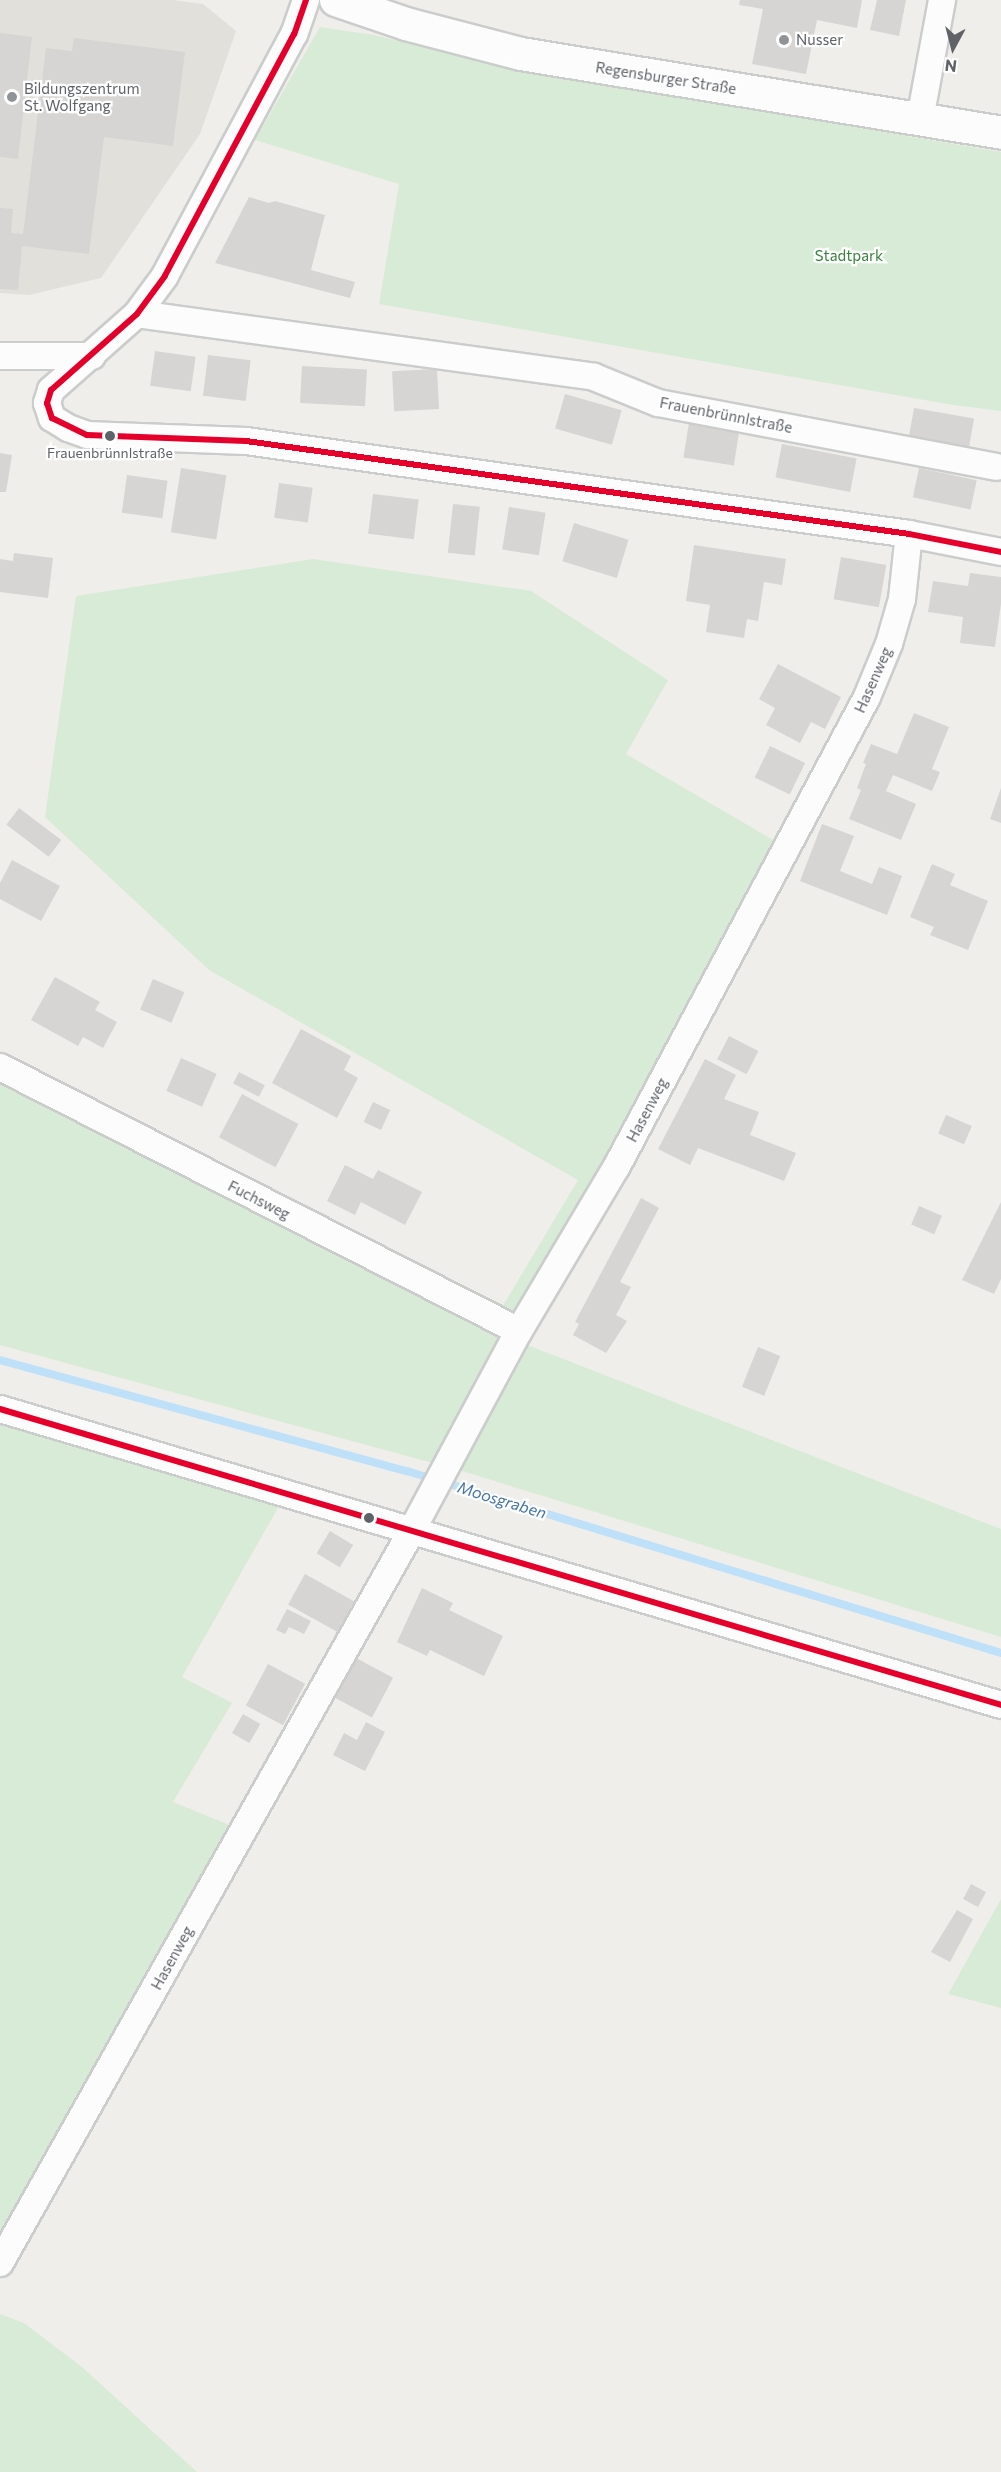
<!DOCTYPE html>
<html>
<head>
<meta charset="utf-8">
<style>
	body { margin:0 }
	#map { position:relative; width:1001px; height:2472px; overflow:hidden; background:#efeeea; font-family:Commissioner,sans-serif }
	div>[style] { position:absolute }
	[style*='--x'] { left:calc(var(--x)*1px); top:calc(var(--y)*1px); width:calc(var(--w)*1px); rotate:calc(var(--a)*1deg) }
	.education>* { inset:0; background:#e2e0da }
	.green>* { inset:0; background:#d8ebd6 }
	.stream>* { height:8px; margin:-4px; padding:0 4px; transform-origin:4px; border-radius:4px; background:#bfe0f9 }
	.building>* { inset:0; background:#d6d5d3; transform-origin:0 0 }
	.roads { filter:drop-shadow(2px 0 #cbcccc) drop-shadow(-2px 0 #cbcccc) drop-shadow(0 2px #cbcccc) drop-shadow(0 -2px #cbcccc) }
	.minor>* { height:26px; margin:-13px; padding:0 13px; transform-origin:13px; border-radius:13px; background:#fdfcfc }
	.tertiary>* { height:32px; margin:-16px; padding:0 16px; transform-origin:16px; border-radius:16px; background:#fdfcfc }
	.bus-1>* { height:6px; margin:-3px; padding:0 3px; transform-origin:3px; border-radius:3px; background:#e4002b }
	.dots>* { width:16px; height:16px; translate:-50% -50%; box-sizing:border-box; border:3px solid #fff; border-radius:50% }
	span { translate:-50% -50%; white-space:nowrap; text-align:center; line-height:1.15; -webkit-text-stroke:4.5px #fff; paint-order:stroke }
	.bus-label { font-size:14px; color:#5f6368 }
	.poi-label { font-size:15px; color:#5f6368 }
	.left { translate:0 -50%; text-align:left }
	.street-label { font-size:15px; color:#5f6368 }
	.park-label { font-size:15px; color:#348238 }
	.water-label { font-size:16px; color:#4174aa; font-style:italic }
	.north { position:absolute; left:923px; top:18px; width:60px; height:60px; -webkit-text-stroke:4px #fff; paint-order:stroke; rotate:187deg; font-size:16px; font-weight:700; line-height:24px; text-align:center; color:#5f6368 }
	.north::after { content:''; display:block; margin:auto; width:21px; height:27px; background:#5f6368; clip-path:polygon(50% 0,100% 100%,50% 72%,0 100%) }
</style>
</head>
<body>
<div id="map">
	<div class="education">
		<i style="clip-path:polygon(0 0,173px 0,203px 4px,236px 31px,200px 134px,101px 278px,29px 295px,0 293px)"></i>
	</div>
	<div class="green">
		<i style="clip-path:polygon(320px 27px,374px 35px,513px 69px,1001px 152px,1001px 411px,953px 405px,379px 304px,399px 184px,255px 140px)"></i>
		<i style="clip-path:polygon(313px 559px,531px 591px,668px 680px,626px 754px,775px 841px,618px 1137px,499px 1334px,1001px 1529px,1001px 1637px,462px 1471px,0 1345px,0 1075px,489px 1329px,578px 1180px,209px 970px,45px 817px,76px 596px)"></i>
		<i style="clip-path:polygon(0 1423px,279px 1506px,182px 1677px,232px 1703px,173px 1802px,232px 1826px,0 2243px)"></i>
		<i style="clip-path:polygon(1001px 1899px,1001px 2008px,948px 1994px)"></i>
		<i style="clip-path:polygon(0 2314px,24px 2323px,82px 2367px,197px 2472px,0 2472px)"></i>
	</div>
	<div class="stream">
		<i style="--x:0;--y:1360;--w:422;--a:15.3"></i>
		<i style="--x:407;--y:1471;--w:621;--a:17.03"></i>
	</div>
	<div class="building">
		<i style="clip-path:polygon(740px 0,862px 0,857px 28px,817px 20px,806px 74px,752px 64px,763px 9px,739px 5px)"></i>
		<i style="clip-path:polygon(877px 0,906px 0,899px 36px,870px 30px)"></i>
		<i style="clip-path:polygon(0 33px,32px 37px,18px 159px,0 157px)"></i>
		<i style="clip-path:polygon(74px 38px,185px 52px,173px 146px,104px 137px,89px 254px,22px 246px,18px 290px,0 289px,0 208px,13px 209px,11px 233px,23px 234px,46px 48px,72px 51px)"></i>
		<i style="clip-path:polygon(249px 197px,269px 203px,275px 201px,325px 215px,311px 270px,355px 282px,350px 298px,215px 263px)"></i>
		<i style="left:155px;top:351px;width:41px;height:35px;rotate:8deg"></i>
		<i style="left:208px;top:355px;width:43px;height:41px;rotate:7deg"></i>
		<i style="left:302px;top:366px;width:65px;height:37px;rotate:3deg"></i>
		<i style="left:437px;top:369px;width:40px;height:45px;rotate:87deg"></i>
		<i style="left:565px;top:394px;width:59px;height:36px;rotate:16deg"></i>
		<i style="left:914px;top:408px;width:61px;height:33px;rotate:10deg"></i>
		<i style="left:690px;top:416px;width:51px;height:42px;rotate:9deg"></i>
		<i style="left:782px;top:444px;width:76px;height:34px;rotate:11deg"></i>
		<i style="clip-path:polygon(0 453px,12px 455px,6px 492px,0 492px)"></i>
		<i style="left:181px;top:468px;width:46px;height:65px;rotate:9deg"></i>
		<i style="left:919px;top:468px;width:59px;height:30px;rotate:12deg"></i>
		<i style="left:127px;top:475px;width:41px;height:38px;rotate:8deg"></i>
		<i style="left:279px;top:483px;width:34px;height:35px;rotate:8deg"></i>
		<i style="left:373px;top:494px;width:46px;height:40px;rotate:7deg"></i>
		<i style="left:453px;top:504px;width:27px;height:49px;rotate:6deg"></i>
		<i style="left:509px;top:507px;width:37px;height:43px;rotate:9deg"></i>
		<i style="left:574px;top:523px;width:57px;height:40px;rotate:17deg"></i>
		<i style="clip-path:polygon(694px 545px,786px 559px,782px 585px,764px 582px,758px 621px,747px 619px,744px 638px,706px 632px,710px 605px,686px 601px)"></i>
		<i style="clip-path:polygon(14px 553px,53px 558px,48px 598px,0 592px,0 559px,13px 561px)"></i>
		<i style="left:841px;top:557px;width:46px;height:43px;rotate:10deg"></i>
		<i style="clip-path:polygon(970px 573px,1001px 577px,1001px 604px,995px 647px,960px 643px,963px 617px,928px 612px,933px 581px,968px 586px)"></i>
		<i style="clip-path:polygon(778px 664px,841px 697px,825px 729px,811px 722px,800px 743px,766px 725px,775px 708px,759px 699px)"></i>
		<i style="clip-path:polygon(914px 713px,949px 727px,932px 769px,940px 772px,932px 791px,893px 775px,886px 791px,916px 804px,901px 840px,849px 819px,861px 790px,857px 788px,866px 764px,863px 763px,871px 744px,897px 754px)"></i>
		<i style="left:770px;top:746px;width:39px;height:35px;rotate:26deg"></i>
		<i style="clip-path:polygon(1001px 788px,1001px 823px,990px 819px)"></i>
		<i style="left:19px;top:808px;width:53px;height:21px;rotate:37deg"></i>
		<i style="clip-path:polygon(822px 824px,854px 836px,840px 871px,872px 884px,879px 867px,902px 876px,887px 915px,800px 881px)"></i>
		<i style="clip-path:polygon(12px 860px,60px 886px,41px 921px,0 899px,0 883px)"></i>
		<i style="clip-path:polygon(932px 864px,955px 874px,950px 885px,988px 901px,968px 950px,930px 935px,934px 927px,910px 917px)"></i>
		<i style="clip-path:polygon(55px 977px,100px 1002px,95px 1010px,117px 1022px,103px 1048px,83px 1037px,78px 1046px,31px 1020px)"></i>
		<i style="left:153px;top:979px;width:34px;height:33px;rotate:23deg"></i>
		<i style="clip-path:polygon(301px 1029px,351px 1056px,344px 1070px,358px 1078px,337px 1118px,272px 1083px)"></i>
		<i style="left:729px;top:1036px;width:33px;height:26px;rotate:27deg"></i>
		<i style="left:181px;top:1058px;width:39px;height:36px;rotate:24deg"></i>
		<i style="clip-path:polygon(705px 1059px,736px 1075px,724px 1099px,759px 1112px,750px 1135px,796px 1153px,784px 1181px,698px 1148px,690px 1165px,658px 1149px)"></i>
		<i style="left:239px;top:1072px;width:29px;height:13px;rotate:27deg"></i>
		<i style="left:242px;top:1094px;width:64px;height:49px;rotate:28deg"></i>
		<i style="left:373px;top:1102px;width:19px;height:22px;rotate:25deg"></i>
		<i style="left:946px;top:1115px;width:28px;height:20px;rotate:23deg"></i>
		<i style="clip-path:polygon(345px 1165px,373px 1179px,378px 1170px,422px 1192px,405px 1225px,361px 1202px,355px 1215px,327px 1201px)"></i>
		<i style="clip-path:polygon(641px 1198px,659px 1208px,620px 1282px,631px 1287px,616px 1315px,627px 1321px,606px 1353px,573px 1335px,579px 1324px,575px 1322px)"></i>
		<i style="clip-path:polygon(1001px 1202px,1001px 1279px,994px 1294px,962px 1280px)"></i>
		<i style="left:919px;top:1206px;width:25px;height:20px;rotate:23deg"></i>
		<i style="left:758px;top:1347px;width:24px;height:43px;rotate:22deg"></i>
		<i style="left:330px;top:1531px;width:27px;height:26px;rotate:31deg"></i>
		<i style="left:305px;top:1574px;width:56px;height:35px;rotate:29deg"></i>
		<i style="clip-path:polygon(422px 1588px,453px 1603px,449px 1610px,503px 1636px,484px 1676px,430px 1650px,427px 1656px,397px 1642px)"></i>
		<i style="clip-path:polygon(287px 1609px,311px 1621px,304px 1634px,289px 1627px,285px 1634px,276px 1630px)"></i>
		<i style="left:356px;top:1658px;width:42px;height:45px;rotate:28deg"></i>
		<i style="left:268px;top:1664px;width:42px;height:47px;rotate:28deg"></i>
		<i style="left:243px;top:1714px;width:20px;height:22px;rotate:30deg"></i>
		<i style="clip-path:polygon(366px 1722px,385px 1732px,365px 1771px,333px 1755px,344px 1733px,357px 1740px)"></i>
		<i style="left:971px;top:1884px;width:17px;height:17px;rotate:28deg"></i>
		<i style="clip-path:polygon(957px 1910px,973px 1919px,950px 1962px,931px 1952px)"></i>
	</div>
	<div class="roads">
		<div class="minor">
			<i style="--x:306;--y:0;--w:36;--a:109"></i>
			<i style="--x:294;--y:34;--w:274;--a:118.1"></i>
			<i style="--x:165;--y:276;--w:47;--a:126.4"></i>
			<i style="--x:137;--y:314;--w:115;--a:138.5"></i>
			<i style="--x:51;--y:390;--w:14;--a:107"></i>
			<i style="--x:47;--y:403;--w:16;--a:72"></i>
			<i style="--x:52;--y:418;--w:19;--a:32"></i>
			<i style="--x:68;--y:428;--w:20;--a:20"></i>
			<i style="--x:87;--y:435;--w:159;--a:2.2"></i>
			<i style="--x:246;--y:441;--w:669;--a:7.98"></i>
			<i style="--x:909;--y:534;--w:94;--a:11.1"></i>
			<i style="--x:920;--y:119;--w:121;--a:-79.5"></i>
			<i style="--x:137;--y:314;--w:461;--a:7.8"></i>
			<i style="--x:594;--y:377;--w:69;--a:22.1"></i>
			<i style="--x:658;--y:403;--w:344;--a:10.7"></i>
			<i style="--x:0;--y:356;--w:92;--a:0"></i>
			<i style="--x:0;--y:1067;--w:582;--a:26.96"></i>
			<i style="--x:0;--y:1409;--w:1044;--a:16.47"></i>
			<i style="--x:0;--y:2263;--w:839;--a:-60.65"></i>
			<i style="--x:411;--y:1532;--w:228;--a:-61.8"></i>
			<i style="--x:519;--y:1331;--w:192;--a:-59.3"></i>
			<i style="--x:617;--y:1166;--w:531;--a:-61.94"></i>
			<i style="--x:867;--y:697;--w:57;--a:-67.5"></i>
			<i style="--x:889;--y:644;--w:47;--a:-73.9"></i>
			<i style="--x:902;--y:599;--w:65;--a:-83.9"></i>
		</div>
		<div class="tertiary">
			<i style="--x:336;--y:0;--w:74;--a:18.9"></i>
			<i style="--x:406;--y:24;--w:119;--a:14.6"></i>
			<i style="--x:521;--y:54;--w:486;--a:9.3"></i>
		</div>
	</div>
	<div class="bus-1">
		<i style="--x:306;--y:0;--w:36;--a:109"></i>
		<i style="--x:294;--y:34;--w:274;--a:118.1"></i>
		<i style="--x:165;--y:276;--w:47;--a:126.4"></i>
		<i style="--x:137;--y:314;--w:115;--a:138.5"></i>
		<i style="--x:51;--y:390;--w:14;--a:107"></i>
		<i style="--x:47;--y:403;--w:16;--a:72"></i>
		<i style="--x:52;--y:418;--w:39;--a:26"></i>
		<i style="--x:87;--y:435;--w:159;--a:2.2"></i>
		<i style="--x:246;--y:441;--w:669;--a:7.98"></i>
		<i style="--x:909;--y:534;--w:94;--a:11.1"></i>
		<i style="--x:0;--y:1409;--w:1044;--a:16.47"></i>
	</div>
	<div class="dots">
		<i style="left:784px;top:40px;background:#919496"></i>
		<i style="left:12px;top:97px;background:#919496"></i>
		<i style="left:110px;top:436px;background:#5f6368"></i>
		<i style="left:369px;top:1518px;background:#5f6368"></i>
	</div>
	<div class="bus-label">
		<span style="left:110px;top:453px">Frauenbrünnlstraße</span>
	</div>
	<div class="poi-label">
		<span class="left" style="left:796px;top:40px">Nusser</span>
		<span class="left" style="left:24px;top:97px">Bildungszentrum<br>St. Wolfgang</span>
	</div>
	<div class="street-label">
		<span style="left:666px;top:78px;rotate:9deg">Regensburger Straße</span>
		<span style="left:726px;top:415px;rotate:11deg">Frauenbrünnlstraße</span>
		<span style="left:873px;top:680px;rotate:-66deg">Hasenweg</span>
		<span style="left:647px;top:1110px;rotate:-62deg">Hasenweg</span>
		<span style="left:259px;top:1200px;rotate:27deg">Fuchsweg</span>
		<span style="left:172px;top:1958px;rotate:-61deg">Hasenweg</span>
	</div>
	<div class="park-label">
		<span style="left:849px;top:256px">Stadtpark</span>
	</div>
	<div class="water-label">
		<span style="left:502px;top:1500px;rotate:17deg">Moosgraben</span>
	</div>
	<div class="north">N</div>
</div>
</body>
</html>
